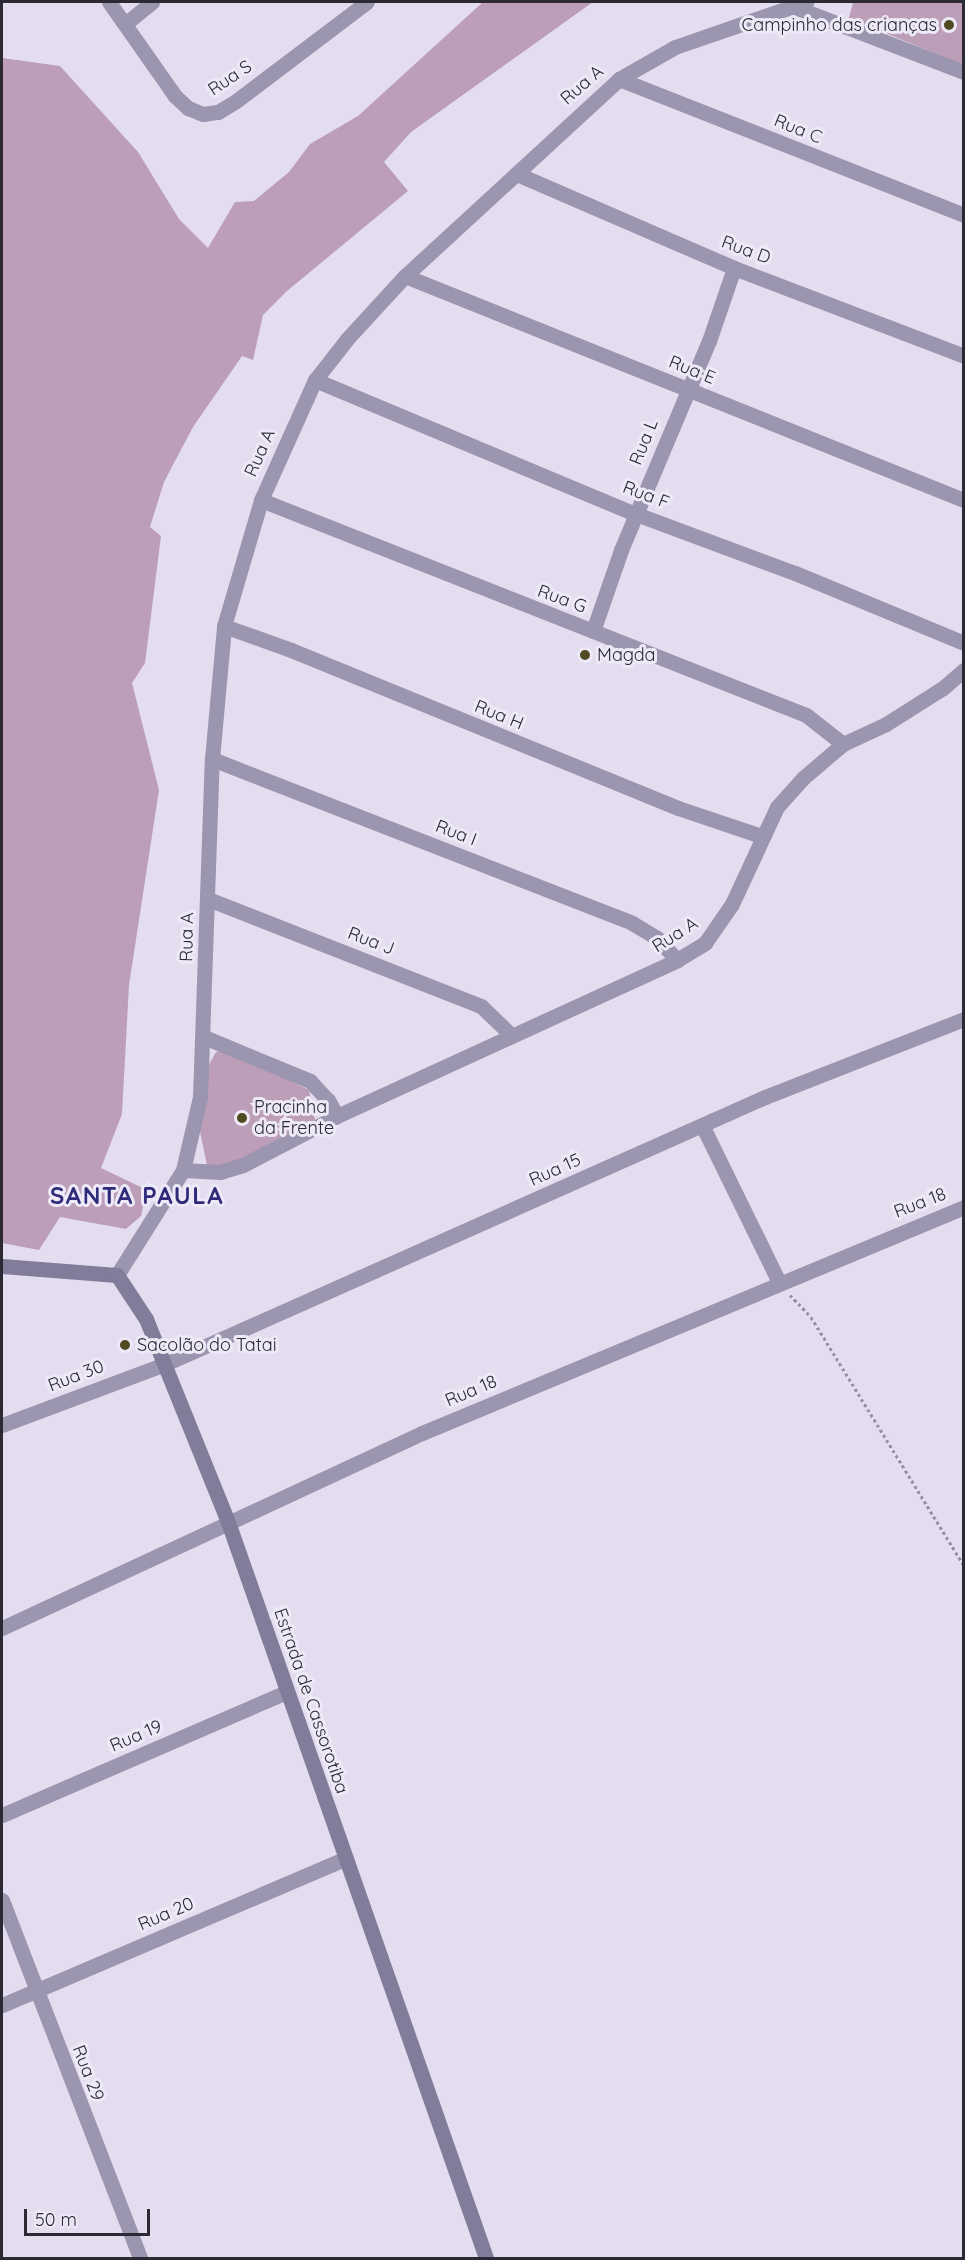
<!DOCTYPE html>
<html>
<head>
<meta charset="utf-8">
<style>
	body { margin:0 }
	#map { position:relative; width:965px; height:2260px; overflow:hidden; background:#e3ddef; font-family:Quicksand,sans-serif }
	div>[style] { position:absolute }
	[style*='--x'] { left:calc(var(--x)*1px); top:calc(var(--y)*1px); width:calc(var(--w)*1px); rotate:calc(var(--a)*1deg) }
	.green>* { inset:0; background:#bc9eb8 }
	.path>* { height:3px; margin-top:-1.5px; transform-origin:0; background:repeating-linear-gradient(90deg,#948eaa 0 3px,transparent 0 6px) }
	.minor>* { height:15px; margin:-7.5px; padding:0 7.5px; transform-origin:7.5px; border-radius:7.5px; background:#9b95af }
	.secondary>* { height:15px; margin:-7.5px; padding:0 7.5px; transform-origin:7.5px; border-radius:7.5px; background:#817c99 }
	.dots>* { width:16px; height:16px; translate:-50% -50%; box-sizing:border-box; border:3px solid #eee9f7; border-radius:50% }
	span { translate:-50% -50%; white-space:nowrap; text-align:center; line-height:1.15; -webkit-text-stroke:6px #eee9f7; paint-order:stroke }
	.poi-label { font-size:18px; color:#2a2934 }
	.right { translate:-100% -50%; text-align:right }
	.left { translate:0 -50%; text-align:left }
	.street-label { font-size:18px; color:#2a2934 }
	.district-label { font-size:24px; color:#2f2b7a; font-weight:700; letter-spacing:1.5px }
	.frame { position:absolute; inset:0; border:3px solid #2a2934; pointer-events:none }
	.scale { position:absolute; left:24px; top:2209px; width:126px; height:27px; box-sizing:border-box; border:3px solid #2a2934; border-top:0; padding-left:8px; font-size:18px; line-height:21px; white-space:nowrap; color:#2a2934; -webkit-text-stroke:4px #eee9f7; paint-order:stroke }
</style>
</head>
<body>
<div id="map">
	<div class="green">
		<i style="clip-path:polygon(483px 2px,593px 2px,411px 132px,384px 162px,408px 191px,287px 291px,263px 315px,253px 360px,242px 356px,193px 427px,164px 482px,150px 527px,161px 536px,145px 663px,132px 683px,159px 790px,129px 985px,122px 1114px,101px 1168px,147px 1190px,141px 1216px,126px 1229px,60px 1217px,39px 1250px,2px 1243px,2px 58px,60px 66px,138px 152px,179px 219px,208px 248px,235px 202px,254px 201px,289px 172px,310px 144px,358px 116px)"></i>
		<i style="clip-path:polygon(853px 2px,963px 2px,963px 65px,849px 18px)"></i>
		<i style="clip-path:polygon(227px 1049px,309px 1090px,315px 1120px,224px 1169px,207px 1165px,200px 1132px,206px 1070px,216px 1052px)"></i>
	</div>
	<div class="path">
		<i style="--x:790;--y:1295;--w:30;--a:46"></i>
		<i style="--x:811;--y:1317;--w:292;--a:58.4"></i>
	</div>
	<div class="minor">
		<i style="--x:109;--y:2;--w:115;--a:54.9"></i>
		<i style="--x:175;--y:96;--w:18;--a:43"></i>
		<i style="--x:188;--y:108;--w:16;--a:22"></i>
		<i style="--x:203;--y:114;--w:15;--a:-8"></i>
		<i style="--x:218;--y:112;--w:21;--a:-31"></i>
		<i style="--x:236;--y:101;--w:164;--a:-37.1"></i>
		<i style="--x:792;--y:6;--w:184;--a:21"></i>
		<i style="--x:125;--y:24;--w:35;--a:-39"></i>
		<i style="--x:619;--y:79;--w:371;--a:21.5"></i>
		<i style="--x:517;--y:174;--w:236;--a:23.4"></i>
		<i style="--x:734;--y:268;--w:246;--a:20.9"></i>
		<i style="--x:405;--y:276;--w:602;--a:21.84"></i>
		<i style="--x:315;--y:380;--w:348;--a:22.7"></i>
		<i style="--x:636;--y:514;--w:170;--a:20.4"></i>
		<i style="--x:795;--y:573;--w:183;--a:22.5"></i>
		<i style="--x:261;--y:500;--w:586;--a:21.53"></i>
		<i style="--x:806;--y:715;--w:47;--a:38.1"></i>
		<i style="--x:224;--y:626;--w:71;--a:19.7"></i>
		<i style="--x:291;--y:650;--w:418;--a:22.2"></i>
		<i style="--x:678;--y:808;--w:88;--a:18.6"></i>
		<i style="--x:593;--y:631;--w:86;--a:-70.9"></i>
		<i style="--x:621;--y:550;--w:227;--a:-67.2"></i>
		<i style="--x:709;--y:341;--w:77;--a:-71.1"></i>
		<i style="--x:212;--y:759;--w:451;--a:21.3"></i>
		<i style="--x:632;--y:923;--w:29;--a:31"></i>
		<i style="--x:657;--y:938;--w:30;--a:48"></i>
		<i style="--x:208;--y:899;--w:293;--a:21.4"></i>
		<i style="--x:481;--y:1006;--w:42;--a:44"></i>
		<i style="--x:204;--y:1037;--w:115;--a:22.5"></i>
		<i style="--x:310;--y:1081;--w:26;--a:47"></i>
		<i style="--x:328;--y:1100;--w:18;--a:61"></i>
		<i style="--x:703;--y:1127;--w:173;--a:63.9"></i>
		<i style="--x:183;--y:1170;--w:37;--a:3"></i>
		<i style="--x:220;--y:1172;--w:24;--a:-17"></i>
		<i style="--x:243;--y:1165;--w:106;--a:-27.5"></i>
		<i style="--x:337;--y:1116;--w:374;--a:-24.6"></i>
		<i style="--x:677;--y:960;--w:33;--a:-31"></i>
		<i style="--x:705;--y:943;--w:47;--a:-55.3"></i>
		<i style="--x:732;--y:904;--w:107;--a:-65.1"></i>
		<i style="--x:777;--y:807;--w:39;--a:-48"></i>
		<i style="--x:803;--y:778;--w:52;--a:-40.4"></i>
		<i style="--x:843;--y:744;--w:47;--a:-24.9"></i>
		<i style="--x:886;--y:724;--w:67;--a:-32.3"></i>
		<i style="--x:943;--y:688;--w:28;--a:-41"></i>
		<i style="--x:117;--y:1275;--w:124;--a:-57.8"></i>
		<i style="--x:183;--y:1170;--w:75;--a:-76.9"></i>
		<i style="--x:200;--y:1097;--w:338;--a:-88"></i>
		<i style="--x:212;--y:759;--w:134;--a:-84.8"></i>
		<i style="--x:224;--y:626;--w:131;--a:-73.6"></i>
		<i style="--x:261;--y:500;--w:132;--a:-65.8"></i>
		<i style="--x:315;--y:380;--w:52;--a:-52"></i>
		<i style="--x:347;--y:339;--w:86;--a:-47.4"></i>
		<i style="--x:405;--y:276;--w:291;--a:-42.6"></i>
		<i style="--x:619;--y:79;--w:64;--a:-29.7"></i>
		<i style="--x:675;--y:47;--w:139;--a:-19"></i>
		<i style="--x:2;--y:1425;--w:174;--a:-20.5"></i>
		<i style="--x:165;--y:1364;--w:657;--a:-23.99"></i>
		<i style="--x:765;--y:1097;--w:214;--a:-21.4"></i>
		<i style="--x:2;--y:1628;--w:463;--a:-24.9"></i>
		<i style="--x:422;--y:1433;--w:587;--a:-22.63"></i>
		<i style="--x:2;--y:1815;--w:309;--a:-23.4"></i>
		<i style="--x:2;--y:1900;--w:384;--a:68.9"></i>
		<i style="--x:2;--y:2005;--w:374;--a:-23.1"></i>
	</div>
	<div class="secondary">
		<i style="--x:2;--y:1266;--w:115;--a:4.5"></i>
		<i style="--x:117;--y:1275;--w:53;--a:56.6"></i>
		<i style="--x:146;--y:1319;--w:219;--a:68"></i>
		<i style="--x:228;--y:1522;--w:780;--a:70.68"></i>
	</div>
	<div class="dots">
		<i style="left:949px;top:25px;background:#514b23"></i>
		<i style="left:585px;top:655px;background:#514b23"></i>
		<i style="left:242px;top:1118px;background:#514b23"></i>
		<i style="left:125px;top:1345px;background:#514b23"></i>
	</div>
	<div class="poi-label">
		<span class="right" style="left:937px;top:25px">Campinho das crianças</span>
		<span class="left" style="left:597px;top:655px">Magda</span>
		<span class="left" style="left:254px;top:1118px">Pracinha<br>da Frente</span>
		<span class="left" style="left:137px;top:1345px">Sacolão do Tatai</span>
	</div>
	<div class="street-label">
		<span style="left:230px;top:78px;rotate:-34deg">Rua S</span>
		<span style="left:582px;top:85px;rotate:-41deg">Rua A</span>
		<span style="left:798px;top:129px;rotate:22deg">Rua C</span>
		<span style="left:746px;top:250px;rotate:20deg">Rua D</span>
		<span style="left:692px;top:370px;rotate:22deg">Rua E</span>
		<span style="left:644px;top:442px;rotate:-68deg">Rua L</span>
		<span style="left:260px;top:453px;rotate:-66deg">Rua A</span>
		<span style="left:646px;top:495px;rotate:21deg">Rua F</span>
		<span style="left:562px;top:599px;rotate:20deg">Rua G</span>
		<span style="left:499px;top:715px;rotate:22deg">Rua H</span>
		<span style="left:456px;top:833px;rotate:21deg">Rua I</span>
		<span style="left:675px;top:935px;rotate:-32deg">Rua A</span>
		<span style="left:187px;top:937px;rotate:-89deg">Rua A</span>
		<span style="left:371px;top:941px;rotate:21deg">Rua J</span>
		<span style="left:555px;top:1170px;rotate:-24deg">Rua 15</span>
		<span style="left:920px;top:1203px;rotate:-21deg">Rua 18</span>
		<span style="left:76px;top:1376px;rotate:-21deg">Rua 30</span>
		<span style="left:471px;top:1391px;rotate:-23deg">Rua 18</span>
		<span style="left:311px;top:1701px;rotate:71deg">Estrada de Cassorotiba</span>
		<span style="left:136px;top:1736px;rotate:-23deg">Rua 19</span>
		<span style="left:166px;top:1914px;rotate:-23deg">Rua 20</span>
		<span style="left:88px;top:2073px;rotate:69deg">Rua 29</span>
	</div>
	<div class="district-label">
		<span style="left:137px;top:1196px">SANTA PAULA</span>
	</div>
	<div class="frame"></div>
	<div class="scale">50 m</div>
</div>
</body>
</html>
